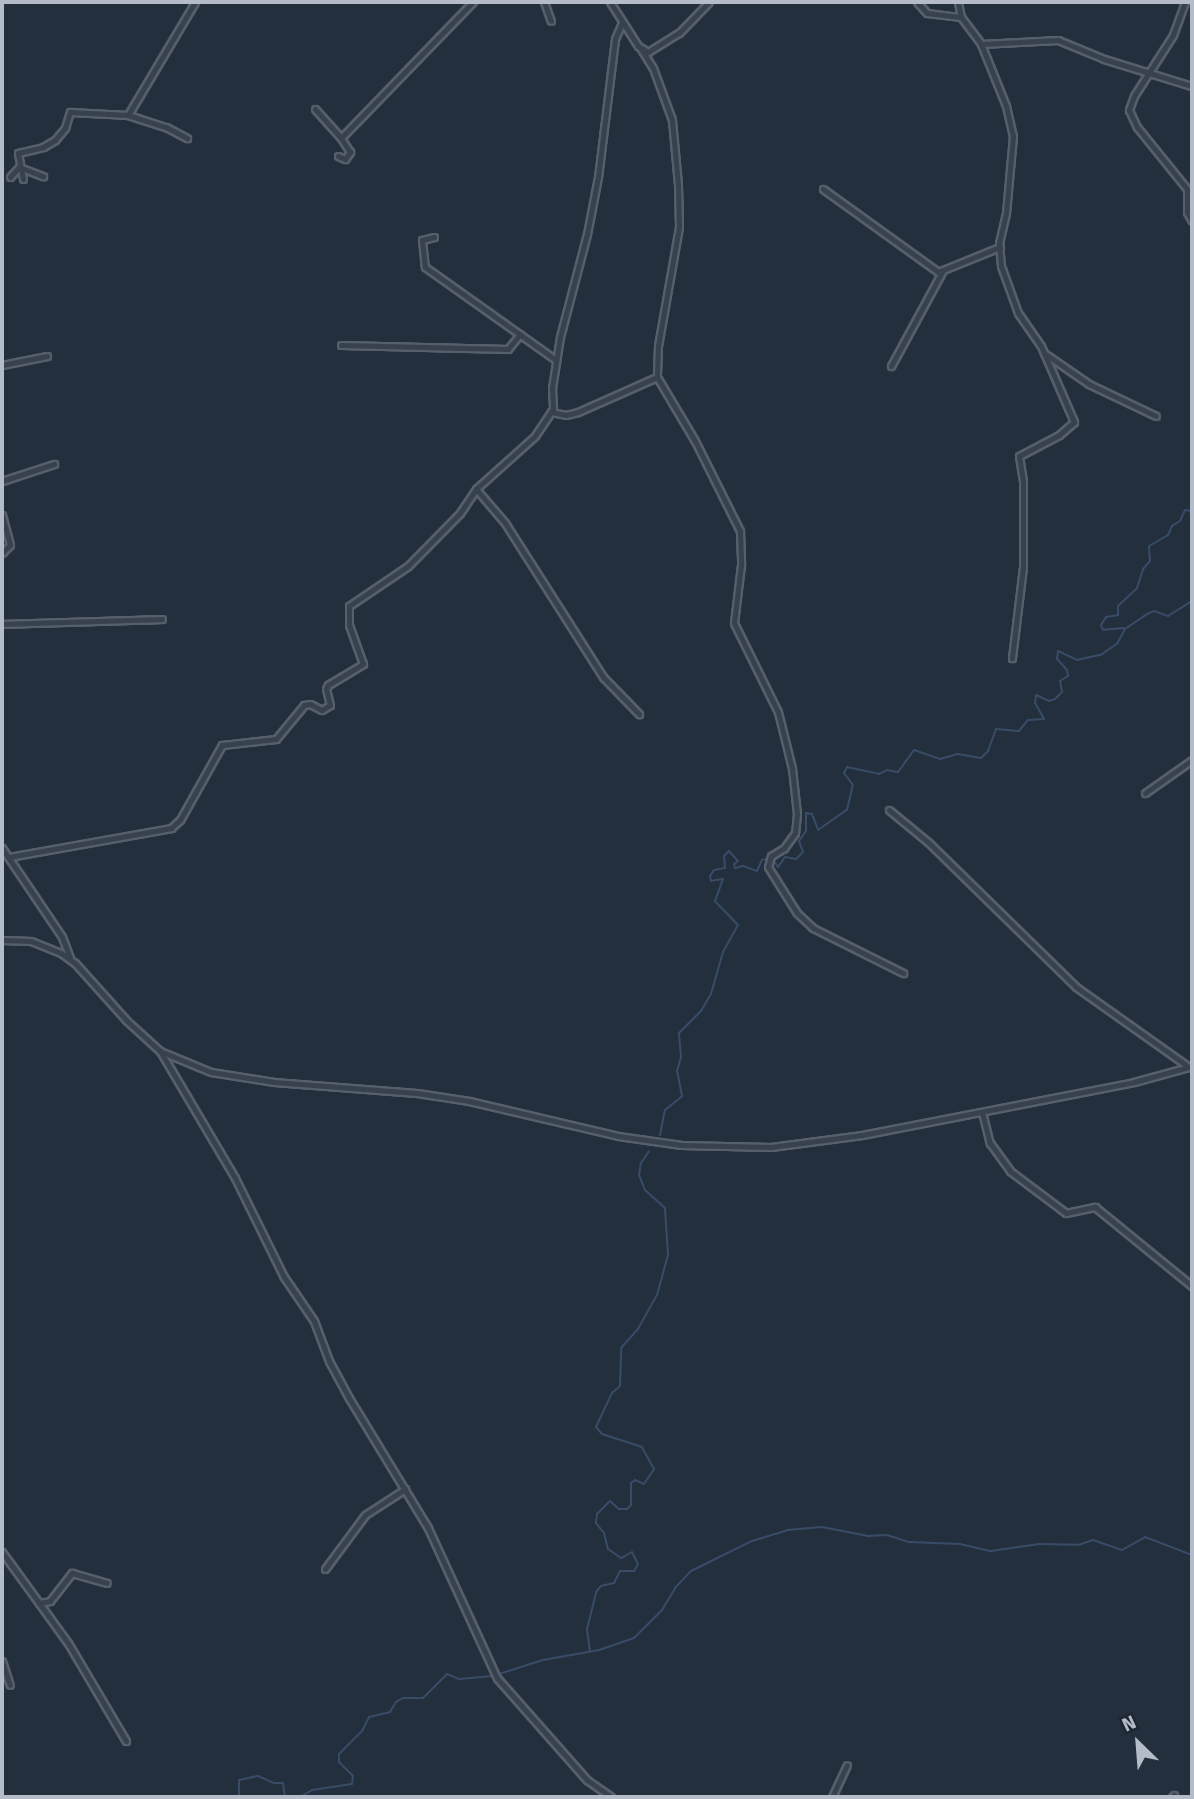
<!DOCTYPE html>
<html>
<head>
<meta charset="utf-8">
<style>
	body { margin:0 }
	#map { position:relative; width:1194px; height:1799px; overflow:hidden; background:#242f3e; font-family:"Fira Sans",sans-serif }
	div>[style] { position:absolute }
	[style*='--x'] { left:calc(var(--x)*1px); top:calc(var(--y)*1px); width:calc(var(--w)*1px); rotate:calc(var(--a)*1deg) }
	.stream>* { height:2px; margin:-1px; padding:0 1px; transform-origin:1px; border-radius:1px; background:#394c67 }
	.roads { filter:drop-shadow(2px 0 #565f6c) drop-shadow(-2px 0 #565f6c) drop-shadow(0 2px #565f6c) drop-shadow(0 -2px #565f6c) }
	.street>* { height:5px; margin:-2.5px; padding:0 2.5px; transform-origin:2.5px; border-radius:2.5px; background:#38414e }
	span { translate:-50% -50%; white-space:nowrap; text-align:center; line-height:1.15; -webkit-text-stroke:5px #1d2633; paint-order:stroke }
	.frame { position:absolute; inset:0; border:4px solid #b4bcc9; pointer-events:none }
	.north { position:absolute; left:1103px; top:1708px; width:70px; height:70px; -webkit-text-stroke:5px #1d2633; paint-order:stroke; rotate:335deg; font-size:19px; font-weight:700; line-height:28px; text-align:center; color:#b4bcc9 }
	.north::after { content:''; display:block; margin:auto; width:24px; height:32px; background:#b4bcc9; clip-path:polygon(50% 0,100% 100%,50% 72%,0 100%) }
</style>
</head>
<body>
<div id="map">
	<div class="stream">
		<i style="--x:1124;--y:628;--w:21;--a:175"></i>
		<i style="--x:1103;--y:630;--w:5;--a:-112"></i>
		<i style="--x:1101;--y:625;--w:9;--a:-58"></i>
		<i style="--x:1106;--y:617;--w:12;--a:-9"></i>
		<i style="--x:1118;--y:615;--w:9;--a:-90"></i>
		<i style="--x:1118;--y:606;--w:26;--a:-43"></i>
		<i style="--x:1137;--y:588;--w:20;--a:-72"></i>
		<i style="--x:1143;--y:569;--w:11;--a:-49"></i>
		<i style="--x:1150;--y:561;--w:15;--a:-94"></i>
		<i style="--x:1149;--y:546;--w:22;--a:-30"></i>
		<i style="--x:1168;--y:535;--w:10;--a:-66"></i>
		<i style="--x:1172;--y:526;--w:9;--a:-32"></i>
		<i style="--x:1180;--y:521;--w:12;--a:-66"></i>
		<i style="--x:1185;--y:510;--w:7;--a:8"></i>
		<i style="--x:773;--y:860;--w:9;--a:54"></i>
		<i style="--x:778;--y:867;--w:12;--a:-55"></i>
		<i style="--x:785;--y:857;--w:11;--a:10"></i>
		<i style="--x:796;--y:859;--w:10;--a:-45"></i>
		<i style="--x:803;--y:852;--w:12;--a:-110"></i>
		<i style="--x:799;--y:841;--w:12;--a:-55"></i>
		<i style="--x:806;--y:831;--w:18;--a:-90"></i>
		<i style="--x:806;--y:813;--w:6;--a:9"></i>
		<i style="--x:812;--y:814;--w:17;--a:69"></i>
		<i style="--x:818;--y:830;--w:35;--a:-35"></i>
		<i style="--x:847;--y:810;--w:26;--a:-77"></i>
		<i style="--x:853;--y:785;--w:15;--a:-127"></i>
		<i style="--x:844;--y:773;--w:7;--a:-63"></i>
		<i style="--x:847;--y:767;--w:33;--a:12"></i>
		<i style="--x:879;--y:774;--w:9;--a:-27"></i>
		<i style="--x:887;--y:770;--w:11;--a:10"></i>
		<i style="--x:898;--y:772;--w:27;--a:-54"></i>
		<i style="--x:914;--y:750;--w:28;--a:19"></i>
		<i style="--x:940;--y:759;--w:19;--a:-16"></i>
		<i style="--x:958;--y:754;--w:23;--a:10"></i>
		<i style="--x:981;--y:758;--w:10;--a:-45"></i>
		<i style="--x:988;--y:751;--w:23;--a:-70"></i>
		<i style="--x:996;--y:729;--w:23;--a:5"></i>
		<i style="--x:1019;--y:731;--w:14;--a:-51"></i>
		<i style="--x:1028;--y:720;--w:16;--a:-4"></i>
		<i style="--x:1044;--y:719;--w:18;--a:-119"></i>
		<i style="--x:1035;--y:703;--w:8;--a:-83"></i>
		<i style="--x:1036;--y:695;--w:14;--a:25"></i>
		<i style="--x:1049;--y:701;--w:6;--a:-18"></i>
		<i style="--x:1055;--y:699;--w:10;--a:-45"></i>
		<i style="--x:1062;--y:692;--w:11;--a:-100"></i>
		<i style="--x:1060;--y:681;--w:9;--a:-32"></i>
		<i style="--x:1068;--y:676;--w:6;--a:-99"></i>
		<i style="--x:1067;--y:670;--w:15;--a:-132"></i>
		<i style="--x:1057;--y:659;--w:8;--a:-83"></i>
		<i style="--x:1058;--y:651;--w:21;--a:25"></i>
		<i style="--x:1077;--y:660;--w:26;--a:-13"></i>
		<i style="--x:1102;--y:654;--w:18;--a:-34"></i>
		<i style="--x:1117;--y:644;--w:17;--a:-62"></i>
		<i style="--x:1125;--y:629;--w:27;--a:-34"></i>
		<i style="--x:1147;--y:614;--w:8;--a:-23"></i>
		<i style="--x:1154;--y:611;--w:15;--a:20"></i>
		<i style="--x:1168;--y:616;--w:28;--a:-32"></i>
		<i style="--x:660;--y:1135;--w:25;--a:-79"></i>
		<i style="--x:665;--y:1110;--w:22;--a:-39"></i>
		<i style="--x:682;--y:1096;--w:25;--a:-101"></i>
		<i style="--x:677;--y:1071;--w:15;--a:-74"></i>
		<i style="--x:681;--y:1057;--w:24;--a:-95"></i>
		<i style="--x:679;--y:1033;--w:31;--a:-45"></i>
		<i style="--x:701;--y:1011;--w:20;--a:-60"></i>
		<i style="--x:711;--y:994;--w:44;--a:-74.1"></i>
		<i style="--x:723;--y:952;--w:31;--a:-61"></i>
		<i style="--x:738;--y:925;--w:33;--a:-134"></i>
		<i style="--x:715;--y:901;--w:23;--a:-70"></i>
		<i style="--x:723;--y:879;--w:12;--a:171"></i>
		<i style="--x:711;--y:881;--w:5;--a:-101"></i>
		<i style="--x:710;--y:876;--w:7;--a:-56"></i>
		<i style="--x:714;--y:870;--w:11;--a:-10"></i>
		<i style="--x:725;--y:868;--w:12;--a:-95"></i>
		<i style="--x:724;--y:856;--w:7;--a:-45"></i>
		<i style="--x:729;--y:851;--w:13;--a:48"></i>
		<i style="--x:738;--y:861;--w:5;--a:143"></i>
		<i style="--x:734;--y:864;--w:4;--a:76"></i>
		<i style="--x:735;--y:868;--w:8;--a:-14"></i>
		<i style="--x:743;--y:866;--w:15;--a:20"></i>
		<i style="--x:757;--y:871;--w:12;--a:-66"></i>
		<i style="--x:762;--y:860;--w:6;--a:-18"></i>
		<i style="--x:590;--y:1651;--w:22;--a:-98"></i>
		<i style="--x:587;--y:1629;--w:38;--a:-76"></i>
		<i style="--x:596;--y:1592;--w:8;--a:-50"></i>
		<i style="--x:601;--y:1586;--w:13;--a:-13"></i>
		<i style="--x:614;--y:1583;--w:13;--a:-63"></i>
		<i style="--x:620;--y:1571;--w:14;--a:0"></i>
		<i style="--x:634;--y:1571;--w:8;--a:-60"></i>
		<i style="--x:638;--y:1564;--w:13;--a:-117"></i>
		<i style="--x:632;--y:1552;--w:13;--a:151"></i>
		<i style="--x:621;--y:1558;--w:16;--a:-145"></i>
		<i style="--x:608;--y:1549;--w:16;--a:-104"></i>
		<i style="--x:604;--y:1533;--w:13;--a:-129"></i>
		<i style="--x:596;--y:1523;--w:9;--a:-84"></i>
		<i style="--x:597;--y:1514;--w:18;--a:-45"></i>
		<i style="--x:610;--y:1501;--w:12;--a:42"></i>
		<i style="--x:619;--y:1509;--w:8;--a:0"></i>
		<i style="--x:627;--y:1509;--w:6;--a:-45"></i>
		<i style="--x:631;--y:1505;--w:22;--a:-90"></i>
		<i style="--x:631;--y:1483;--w:5;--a:-37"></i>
		<i style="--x:635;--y:1480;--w:10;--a:24"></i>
		<i style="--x:644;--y:1484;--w:18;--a:-56"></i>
		<i style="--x:654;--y:1469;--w:25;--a:-119"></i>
		<i style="--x:642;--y:1447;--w:42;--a:-162"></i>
		<i style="--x:602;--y:1434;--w:9;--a:-131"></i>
		<i style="--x:596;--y:1427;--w:38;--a:-65"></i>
		<i style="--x:612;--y:1393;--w:11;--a:-41"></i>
		<i style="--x:620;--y:1386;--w:38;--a:-88"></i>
		<i style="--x:621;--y:1348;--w:25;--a:-48"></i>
		<i style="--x:638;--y:1329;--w:39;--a:-61"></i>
		<i style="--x:657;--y:1295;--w:41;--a:-74.6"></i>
		<i style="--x:668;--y:1255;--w:47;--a:-93.7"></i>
		<i style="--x:665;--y:1208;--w:27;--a:-138"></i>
		<i style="--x:645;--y:1190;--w:16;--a:-112"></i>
		<i style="--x:639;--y:1175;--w:12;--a:-81"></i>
		<i style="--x:641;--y:1163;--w:14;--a:-56"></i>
		<i style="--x:499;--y:1674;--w:46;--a:-17.7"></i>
		<i style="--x:543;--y:1660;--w:57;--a:-10.1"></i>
		<i style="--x:599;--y:1650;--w:37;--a:-19"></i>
		<i style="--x:634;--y:1638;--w:40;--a:-45"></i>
		<i style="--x:662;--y:1610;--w:26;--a:-59"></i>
		<i style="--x:675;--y:1588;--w:23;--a:-47"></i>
		<i style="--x:691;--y:1571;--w:68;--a:-26.2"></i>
		<i style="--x:752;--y:1541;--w:37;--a:-17"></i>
		<i style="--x:787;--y:1530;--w:35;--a:-5"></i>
		<i style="--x:822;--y:1527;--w:47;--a:11.1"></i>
		<i style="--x:868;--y:1536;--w:19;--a:-3"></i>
		<i style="--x:887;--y:1535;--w:23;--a:18"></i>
		<i style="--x:909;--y:1542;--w:51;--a:2.2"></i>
		<i style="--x:960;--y:1544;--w:32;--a:13"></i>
		<i style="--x:991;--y:1551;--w:49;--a:-8.3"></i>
		<i style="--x:1039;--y:1544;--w:39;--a:1"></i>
		<i style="--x:1078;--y:1545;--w:16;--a:-18"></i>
		<i style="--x:1093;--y:1540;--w:31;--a:19"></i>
		<i style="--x:1122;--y:1550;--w:26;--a:-29"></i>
		<i style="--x:1145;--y:1537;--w:50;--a:21"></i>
		<i style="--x:239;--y:1797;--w:17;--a:-90"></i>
		<i style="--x:239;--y:1780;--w:19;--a:-12"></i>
		<i style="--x:258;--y:1776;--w:17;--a:24"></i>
		<i style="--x:274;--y:1783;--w:9;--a:0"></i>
		<i style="--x:283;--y:1783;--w:14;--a:82"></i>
		<i style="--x:300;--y:1797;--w:14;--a:-30"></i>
		<i style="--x:312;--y:1790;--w:40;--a:-8.5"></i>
		<i style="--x:352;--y:1784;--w:8;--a:-83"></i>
		<i style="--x:353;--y:1776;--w:20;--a:-135"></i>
		<i style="--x:339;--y:1762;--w:8;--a:-90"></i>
		<i style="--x:339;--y:1754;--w:33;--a:-45"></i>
		<i style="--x:362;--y:1731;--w:16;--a:-63"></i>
		<i style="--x:369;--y:1717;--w:22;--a:-13"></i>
		<i style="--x:390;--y:1712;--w:12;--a:-59"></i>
		<i style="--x:396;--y:1702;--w:8;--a:-30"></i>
		<i style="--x:403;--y:1698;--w:20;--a:0"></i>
		<i style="--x:423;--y:1698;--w:34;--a:-45"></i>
		<i style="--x:447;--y:1674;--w:13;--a:23"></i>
		<i style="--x:459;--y:1679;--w:34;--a:-5"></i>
	</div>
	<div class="roads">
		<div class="street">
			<i style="--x:544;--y:2;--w:20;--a:70"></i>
			<i style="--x:610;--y:2;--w:52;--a:57.5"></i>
			<i style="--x:638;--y:46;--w:12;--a:31"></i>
			<i style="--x:648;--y:52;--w:36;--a:-32"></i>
			<i style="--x:679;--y:33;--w:43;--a:-45.9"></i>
			<i style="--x:917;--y:2;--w:15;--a:48"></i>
			<i style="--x:927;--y:13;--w:34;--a:7"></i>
			<i style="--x:961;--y:17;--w:34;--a:53"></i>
			<i style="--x:981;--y:44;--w:77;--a:-3"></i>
			<i style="--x:1058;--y:40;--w:50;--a:22.4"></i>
			<i style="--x:1104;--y:59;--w:92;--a:17.1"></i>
			<i style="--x:958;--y:2;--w:15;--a:79"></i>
			<i style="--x:1185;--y:2;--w:35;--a:110"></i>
			<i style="--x:1173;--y:35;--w:72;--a:122.6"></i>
			<i style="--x:1134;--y:96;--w:15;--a:110"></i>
			<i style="--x:1129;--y:110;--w:19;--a:65"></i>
			<i style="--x:1137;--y:127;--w:80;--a:51.1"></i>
			<i style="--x:1187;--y:189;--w:23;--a:90"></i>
			<i style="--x:1187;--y:212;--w:10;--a:61"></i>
			<i style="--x:622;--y:23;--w:17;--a:114"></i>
			<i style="--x:615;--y:39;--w:139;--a:97"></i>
			<i style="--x:598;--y:177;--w:58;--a:100.9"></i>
			<i style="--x:587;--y:234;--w:106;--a:104.7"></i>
			<i style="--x:560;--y:337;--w:52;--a:98.9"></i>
			<i style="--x:552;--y:388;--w:21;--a:87"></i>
			<i style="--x:553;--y:409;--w:32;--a:124"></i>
			<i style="--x:535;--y:436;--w:79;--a:138.1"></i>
			<i style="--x:476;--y:489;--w:45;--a:49.5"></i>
			<i style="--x:505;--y:523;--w:183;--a:57.5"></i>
			<i style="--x:603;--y:677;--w:52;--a:45.8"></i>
			<i style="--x:981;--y:44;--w:67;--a:68"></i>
			<i style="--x:1006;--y:106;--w:31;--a:77"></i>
			<i style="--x:1013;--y:136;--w:77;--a:95.2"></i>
			<i style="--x:1006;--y:213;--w:31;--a:103"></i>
			<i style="--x:999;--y:243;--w:23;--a:85"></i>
			<i style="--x:1001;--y:266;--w:50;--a:70.1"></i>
			<i style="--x:1018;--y:313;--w:40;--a:55.1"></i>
			<i style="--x:1041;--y:346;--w:83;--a:66.5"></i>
			<i style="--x:1074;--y:422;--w:20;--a:139"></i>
			<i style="--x:1059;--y:435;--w:45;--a:152.3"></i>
			<i style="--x:1019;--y:456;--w:24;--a:81"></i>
			<i style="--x:1023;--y:480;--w:87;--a:90"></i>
			<i style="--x:1023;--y:567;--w:92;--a:96.9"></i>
			<i style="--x:641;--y:49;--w:22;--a:58"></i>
			<i style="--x:653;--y:68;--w:55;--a:69.9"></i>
			<i style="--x:672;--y:120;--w:65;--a:84.7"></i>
			<i style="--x:678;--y:185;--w:42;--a:88.6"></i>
			<i style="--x:679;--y:227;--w:121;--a:100"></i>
			<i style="--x:658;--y:346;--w:31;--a:92"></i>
			<i style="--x:657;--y:377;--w:74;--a:59.3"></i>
			<i style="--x:695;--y:441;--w:101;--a:63.4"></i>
			<i style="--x:740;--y:531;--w:34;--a:88"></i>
			<i style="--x:741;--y:565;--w:58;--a:96.9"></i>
			<i style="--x:734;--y:623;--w:99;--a:63.7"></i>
			<i style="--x:778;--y:712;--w:58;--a:76"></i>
			<i style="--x:792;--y:768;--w:46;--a:83.8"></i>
			<i style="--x:797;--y:814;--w:19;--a:96"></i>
			<i style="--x:795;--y:833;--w:19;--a:126"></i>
			<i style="--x:784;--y:848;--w:15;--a:148"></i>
			<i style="--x:771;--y:856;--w:11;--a:105"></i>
			<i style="--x:768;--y:867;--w:54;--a:57.8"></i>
			<i style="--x:797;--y:913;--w:22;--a:43"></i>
			<i style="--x:813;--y:928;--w:101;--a:26.6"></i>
			<i style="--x:315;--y:109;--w:39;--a:48"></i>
			<i style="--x:341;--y:138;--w:190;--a:-45.9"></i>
			<i style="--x:128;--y:115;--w:131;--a:-59.3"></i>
			<i style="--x:338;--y:156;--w:8;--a:23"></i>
			<i style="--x:345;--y:159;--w:9;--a:-54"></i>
			<i style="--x:350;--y:152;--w:17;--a:-123"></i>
			<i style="--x:19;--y:167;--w:26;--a:21"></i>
			<i style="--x:10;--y:177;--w:13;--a:-48"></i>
			<i style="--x:23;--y:179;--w:26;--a:-101"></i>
			<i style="--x:18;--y:153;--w:26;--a:-13"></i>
			<i style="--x:43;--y:147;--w:14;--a:-30"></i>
			<i style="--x:55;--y:140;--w:16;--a:-50"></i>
			<i style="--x:65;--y:128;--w:17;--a:-73"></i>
			<i style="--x:70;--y:112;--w:58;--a:3"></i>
			<i style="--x:128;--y:115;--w:40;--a:18"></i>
			<i style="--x:166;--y:127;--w:24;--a:28"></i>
			<i style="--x:823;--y:189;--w:142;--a:35.8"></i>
			<i style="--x:938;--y:272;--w:67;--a:-22"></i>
			<i style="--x:434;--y:237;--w:12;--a:166"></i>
			<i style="--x:422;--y:240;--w:27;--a:84"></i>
			<i style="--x:425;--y:267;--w:161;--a:35.4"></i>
			<i style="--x:341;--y:345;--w:167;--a:1.4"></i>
			<i style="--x:508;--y:349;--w:19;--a:-51"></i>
			<i style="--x:1044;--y:353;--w:55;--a:34.6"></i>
			<i style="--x:1089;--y:384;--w:74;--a:25.5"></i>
			<i style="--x:2;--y:365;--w:46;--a:-11.3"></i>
			<i style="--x:891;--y:366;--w:107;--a:-61.5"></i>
			<i style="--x:551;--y:412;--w:15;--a:11"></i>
			<i style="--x:566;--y:415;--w:12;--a:-14"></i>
			<i style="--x:578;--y:412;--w:86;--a:-23.9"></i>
			<i style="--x:2;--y:481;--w:55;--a:-18.1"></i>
			<i style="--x:2;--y:515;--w:31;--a:75"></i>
			<i style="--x:10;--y:545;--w:11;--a:135"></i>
			<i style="--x:2;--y:624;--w:160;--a:-1.8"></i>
			<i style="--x:1145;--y:793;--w:57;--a:-35.1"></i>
			<i style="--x:889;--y:810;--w:50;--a:39.4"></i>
			<i style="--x:928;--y:842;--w:207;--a:44.4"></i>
			<i style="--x:1076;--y:987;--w:138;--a:35.3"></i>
			<i style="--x:2;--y:848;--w:107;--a:56"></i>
			<i style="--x:62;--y:937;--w:22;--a:69"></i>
			<i style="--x:9;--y:857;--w:165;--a:-10.1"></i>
			<i style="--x:171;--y:828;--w:12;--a:-42"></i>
			<i style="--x:180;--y:820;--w:86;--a:-60.8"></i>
			<i style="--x:222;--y:745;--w:54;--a:-6.3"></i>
			<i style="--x:276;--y:739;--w:44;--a:-50.5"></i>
			<i style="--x:304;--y:705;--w:6;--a:-9"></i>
			<i style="--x:310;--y:704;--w:13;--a:27"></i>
			<i style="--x:322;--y:710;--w:9;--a:-32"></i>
			<i style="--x:330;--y:705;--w:16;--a:-104"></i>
			<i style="--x:326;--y:689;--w:4;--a:-63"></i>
			<i style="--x:328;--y:685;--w:41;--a:-31"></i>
			<i style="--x:363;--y:664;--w:41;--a:-109.7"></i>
			<i style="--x:349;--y:625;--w:19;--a:-90"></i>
			<i style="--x:349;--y:606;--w:71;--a:-34.1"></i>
			<i style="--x:408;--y:566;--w:74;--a:-45.5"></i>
			<i style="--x:460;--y:513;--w:29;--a:-56"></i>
			<i style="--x:2;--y:940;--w:29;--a:2"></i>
			<i style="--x:31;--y:941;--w:32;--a:22"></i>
			<i style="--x:61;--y:953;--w:17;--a:36"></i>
			<i style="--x:75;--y:963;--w:78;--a:48.1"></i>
			<i style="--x:127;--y:1021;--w:45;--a:42.3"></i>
			<i style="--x:160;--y:1051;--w:55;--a:22.4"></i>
			<i style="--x:211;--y:1072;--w:64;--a:9"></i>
			<i style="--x:274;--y:1082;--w:143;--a:4.4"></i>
			<i style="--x:417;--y:1093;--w:53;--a:8.7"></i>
			<i style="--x:469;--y:1101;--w:153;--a:13.2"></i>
			<i style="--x:618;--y:1136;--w:64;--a:8.1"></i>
			<i style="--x:681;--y:1145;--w:90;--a:1.3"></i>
			<i style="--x:771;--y:1147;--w:92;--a:-7.5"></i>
			<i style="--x:862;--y:1135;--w:277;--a:-11"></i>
			<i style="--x:1134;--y:1082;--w:60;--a:-15.4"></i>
			<i style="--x:160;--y:1051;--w:147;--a:59.4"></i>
			<i style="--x:235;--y:1178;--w:110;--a:63.7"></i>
			<i style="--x:284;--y:1277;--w:53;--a:55.7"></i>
			<i style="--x:314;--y:1321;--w:43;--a:69.4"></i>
			<i style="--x:329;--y:1361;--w:42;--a:61.6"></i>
			<i style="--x:349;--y:1398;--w:152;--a:58.7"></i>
			<i style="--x:428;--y:1528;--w:165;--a:65.3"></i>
			<i style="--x:497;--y:1678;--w:136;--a:48.6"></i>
			<i style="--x:587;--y:1780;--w:29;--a:35"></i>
			<i style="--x:982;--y:1112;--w:32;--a:76"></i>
			<i style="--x:990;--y:1143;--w:34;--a:54"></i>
			<i style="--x:1010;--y:1171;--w:70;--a:36.9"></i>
			<i style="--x:1066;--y:1213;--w:30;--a:-12"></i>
			<i style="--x:1095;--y:1207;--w:125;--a:39.2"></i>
			<i style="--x:2;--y:1552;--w:63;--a:54"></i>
			<i style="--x:39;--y:1603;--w:11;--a:-10"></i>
			<i style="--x:50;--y:1601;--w:36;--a:-52"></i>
			<i style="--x:72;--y:1573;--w:36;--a:16"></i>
			<i style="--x:325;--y:1569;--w:67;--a:-53.5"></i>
			<i style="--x:365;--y:1515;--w:48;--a:-33"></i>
			<i style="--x:39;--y:1603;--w:49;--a:54.1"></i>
			<i style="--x:68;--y:1643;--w:114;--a:59.4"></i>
			<i style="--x:2;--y:1661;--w:25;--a:72"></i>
			<i style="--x:832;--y:1797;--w:35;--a:-65"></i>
			<i style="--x:1172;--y:1797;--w:3;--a:-45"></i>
		</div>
	</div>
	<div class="frame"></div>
	<div class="north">N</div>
</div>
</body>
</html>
